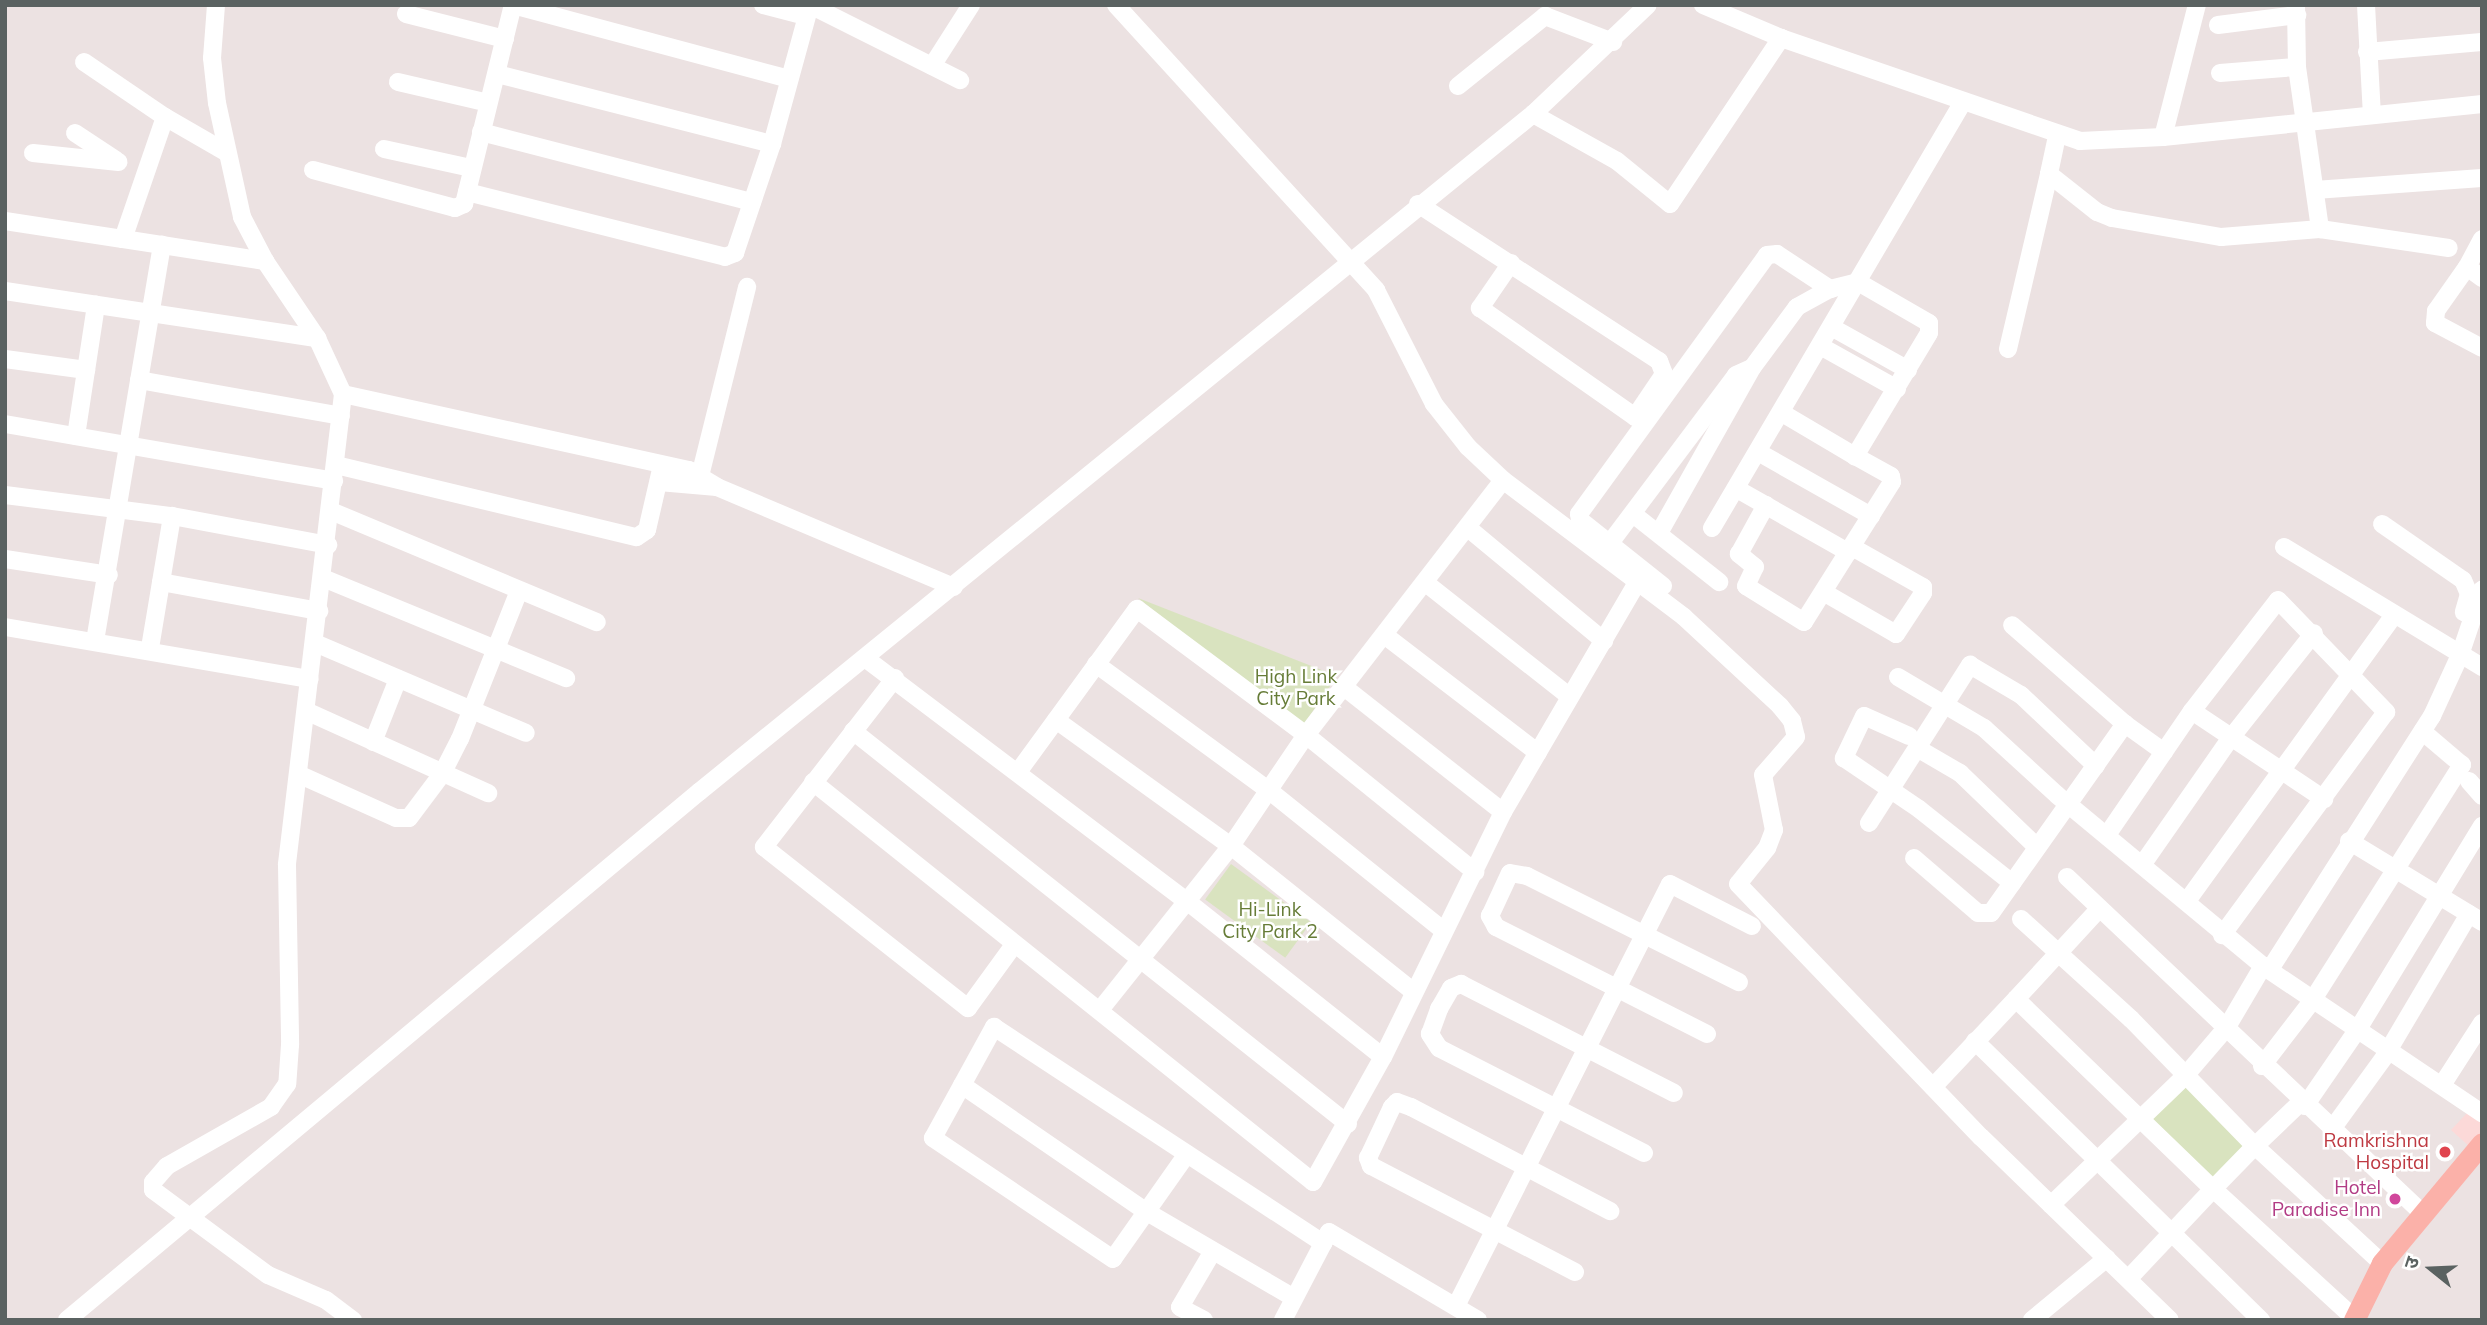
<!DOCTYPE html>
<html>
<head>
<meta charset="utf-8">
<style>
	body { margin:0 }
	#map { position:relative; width:2487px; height:1325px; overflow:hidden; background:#ece2e2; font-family:Mulish,"Noto Sans Devanagari",sans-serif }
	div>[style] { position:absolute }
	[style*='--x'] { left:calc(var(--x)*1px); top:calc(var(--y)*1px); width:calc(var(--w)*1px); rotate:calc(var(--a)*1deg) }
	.commercial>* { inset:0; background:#fcd9d8 }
	.green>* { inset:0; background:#d9e3bf; transform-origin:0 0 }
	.minor>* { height:18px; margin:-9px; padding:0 9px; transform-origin:9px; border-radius:9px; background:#fff }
	.major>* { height:21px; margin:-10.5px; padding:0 10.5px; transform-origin:10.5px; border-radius:10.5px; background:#fbb1a9 }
	.dots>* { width:19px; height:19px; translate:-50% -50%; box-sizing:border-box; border:4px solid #fff; border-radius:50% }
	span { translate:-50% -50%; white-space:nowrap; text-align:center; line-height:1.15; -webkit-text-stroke:5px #fff; paint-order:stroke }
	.park-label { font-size:19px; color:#667c37 }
	.health-label { font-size:19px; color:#be3a42 }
	.right { translate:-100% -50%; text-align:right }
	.hotel-label { font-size:19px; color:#b23c85 }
	.frame { position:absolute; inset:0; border:7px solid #5a6261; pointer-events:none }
	.north { position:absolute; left:2396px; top:1234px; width:70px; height:70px; -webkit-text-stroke:5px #fff; paint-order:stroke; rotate:288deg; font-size:19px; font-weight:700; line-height:28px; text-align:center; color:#5a6261 }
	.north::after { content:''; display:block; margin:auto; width:24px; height:32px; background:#5a6261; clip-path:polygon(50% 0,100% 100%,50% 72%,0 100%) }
</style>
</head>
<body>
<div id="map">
	<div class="commercial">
		<i style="clip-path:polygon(2468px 1112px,2482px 1124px,2482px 1133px,2470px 1147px,2451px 1130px)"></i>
	</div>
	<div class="green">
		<i style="clip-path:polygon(1138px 598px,1337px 676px,1302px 727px)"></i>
		<i style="left:1231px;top:864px;width:99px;height:44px;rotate:36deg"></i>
		<i style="left:2182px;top:1083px;width:90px;height:50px;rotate:43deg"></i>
	</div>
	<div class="minor">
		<i style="--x:216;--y:5;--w:53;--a:94.3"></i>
		<i style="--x:212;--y:58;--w:45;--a:83.7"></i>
		<i style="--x:217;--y:103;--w:117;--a:77.6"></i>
		<i style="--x:242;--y:217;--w:50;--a:62.4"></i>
		<i style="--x:265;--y:261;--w:93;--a:56"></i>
		<i style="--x:317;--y:338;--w:62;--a:65.1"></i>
		<i style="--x:343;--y:394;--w:474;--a:96.8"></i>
		<i style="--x:287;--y:865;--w:180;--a:89"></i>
		<i style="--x:290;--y:1045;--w:39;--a:94"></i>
		<i style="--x:287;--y:1084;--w:28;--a:125"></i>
		<i style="--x:271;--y:1107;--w:120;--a:150.4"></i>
		<i style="--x:167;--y:1166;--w:21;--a:131"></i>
		<i style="--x:153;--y:1182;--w:8;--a:90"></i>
		<i style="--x:153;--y:1190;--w:143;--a:36.5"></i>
		<i style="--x:268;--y:1275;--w:63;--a:23.3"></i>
		<i style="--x:326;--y:1300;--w:34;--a:37"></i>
		<i style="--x:513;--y:5;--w:286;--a:15"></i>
		<i style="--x:763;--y:5;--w:43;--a:14.7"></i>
		<i style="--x:810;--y:5;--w:168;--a:26.6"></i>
		<i style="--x:1116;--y:5;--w:386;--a:47.6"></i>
		<i style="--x:1376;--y:290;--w:128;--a:63"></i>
		<i style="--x:1434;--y:404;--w:55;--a:51.7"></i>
		<i style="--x:1468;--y:447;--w:48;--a:43.3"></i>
		<i style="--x:1503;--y:480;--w:227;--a:37.1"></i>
		<i style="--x:1684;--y:617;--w:131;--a:42.8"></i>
		<i style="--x:1780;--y:706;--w:19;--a:51"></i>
		<i style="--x:1792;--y:721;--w:16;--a:76"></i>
		<i style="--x:1796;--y:737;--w:50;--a:131"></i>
		<i style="--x:1763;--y:775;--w:56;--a:78.7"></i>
		<i style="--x:1774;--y:830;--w:19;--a:111"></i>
		<i style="--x:1767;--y:848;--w:46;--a:128.9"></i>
		<i style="--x:1738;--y:884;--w:351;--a:46.2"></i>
		<i style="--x:1981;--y:1137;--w:263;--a:44.1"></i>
		<i style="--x:1703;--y:5;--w:85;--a:22.9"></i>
		<i style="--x:1781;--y:38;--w:316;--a:19"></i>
		<i style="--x:2080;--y:141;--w:83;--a:-2.8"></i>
		<i style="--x:2163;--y:137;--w:321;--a:-5.9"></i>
		<i style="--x:2296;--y:5;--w:62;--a:89.1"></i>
		<i style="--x:2297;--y:67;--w:164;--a:81.9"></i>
		<i style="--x:2366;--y:5;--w:110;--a:86.9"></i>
		<i style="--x:406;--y:14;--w:102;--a:14.2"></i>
		<i style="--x:2218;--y:25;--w:80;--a:-7.2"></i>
		<i style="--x:2367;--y:52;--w:115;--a:-5"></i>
		<i style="--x:84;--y:62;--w:98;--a:34.2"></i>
		<i style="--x:165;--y:117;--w:68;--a:30"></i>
		<i style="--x:932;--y:66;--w:72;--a:-57.4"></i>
		<i style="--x:2220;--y:73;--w:77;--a:-4.5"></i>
		<i style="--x:497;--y:74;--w:284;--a:14.3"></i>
		<i style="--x:398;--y:82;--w:92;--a:13.1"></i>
		<i style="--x:1458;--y:86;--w:112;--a:-38.8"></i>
		<i style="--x:1545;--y:16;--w:73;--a:20.9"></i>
		<i style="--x:1533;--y:114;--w:96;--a:29.2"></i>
		<i style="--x:1617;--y:161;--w:68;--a:39.1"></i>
		<i style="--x:1670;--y:204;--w:200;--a:-56.2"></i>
		<i style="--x:165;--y:117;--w:129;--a:109"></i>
		<i style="--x:123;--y:239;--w:144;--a:8.8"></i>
		<i style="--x:481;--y:132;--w:280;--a:14.5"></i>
		<i style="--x:75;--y:133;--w:49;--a:33.4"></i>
		<i style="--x:2057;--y:136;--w:39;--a:102"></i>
		<i style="--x:2049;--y:174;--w:61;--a:38.4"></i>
		<i style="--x:2097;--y:212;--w:16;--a:22"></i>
		<i style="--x:2112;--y:218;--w:111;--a:9.9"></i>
		<i style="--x:2221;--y:237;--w:99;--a:-4.6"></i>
		<i style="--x:2320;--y:229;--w:130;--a:8.4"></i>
		<i style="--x:2163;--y:137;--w:136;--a:-75.6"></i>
		<i style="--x:384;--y:149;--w:89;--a:12.3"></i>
		<i style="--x:33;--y:153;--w:86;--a:6"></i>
		<i style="--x:313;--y:170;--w:147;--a:15"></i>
		<i style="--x:455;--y:208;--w:10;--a:-24"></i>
		<i style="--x:464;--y:204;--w:205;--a:-76.2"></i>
		<i style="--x:2315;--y:190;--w:167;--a:-4.1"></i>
		<i style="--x:467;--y:192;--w:266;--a:14.1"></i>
		<i style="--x:725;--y:257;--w:11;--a:-22"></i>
		<i style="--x:735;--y:253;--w:115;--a:-71.3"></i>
		<i style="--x:772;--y:144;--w:144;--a:-74.7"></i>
		<i style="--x:1418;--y:204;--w:288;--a:33.1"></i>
		<i style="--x:1659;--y:361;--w:14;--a:69"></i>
		<i style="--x:1664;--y:374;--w:52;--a:124"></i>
		<i style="--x:5;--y:221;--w:119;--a:8.7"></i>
		<i style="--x:2482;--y:239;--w:32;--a:118"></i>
		<i style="--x:2467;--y:267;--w:19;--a:36"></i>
		<i style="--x:1511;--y:263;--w:55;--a:124.6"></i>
		<i style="--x:1480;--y:308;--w:189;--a:35.1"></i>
		<i style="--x:2467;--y:267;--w:54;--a:125.2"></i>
		<i style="--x:2436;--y:311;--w:12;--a:95"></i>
		<i style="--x:2435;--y:323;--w:53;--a:28"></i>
		<i style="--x:5;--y:291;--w:316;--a:8.6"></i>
		<i style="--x:1833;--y:328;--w:86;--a:29.2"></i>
		<i style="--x:1822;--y:347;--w:86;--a:29.2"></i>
		<i style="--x:2008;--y:349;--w:180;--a:-76.8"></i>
		<i style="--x:5;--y:359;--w:82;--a:7.7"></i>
		<i style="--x:139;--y:380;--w:205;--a:10.1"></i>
		<i style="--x:343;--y:394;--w:354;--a:12.4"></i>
		<i style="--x:689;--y:470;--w:33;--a:31"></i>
		<i style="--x:717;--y:487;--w:257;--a:22.9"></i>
		<i style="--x:1782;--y:413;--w:85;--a:30.5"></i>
		<i style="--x:5;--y:424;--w:334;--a:9.8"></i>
		<i style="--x:76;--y:436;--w:133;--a:-81.3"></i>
		<i style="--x:1758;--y:452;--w:130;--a:29.5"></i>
		<i style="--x:336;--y:465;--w:309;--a:13.5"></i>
		<i style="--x:637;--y:537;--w:12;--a:-35"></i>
		<i style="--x:647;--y:530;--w:67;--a:-77"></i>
		<i style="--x:700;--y:476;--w:195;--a:-76"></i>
		<i style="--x:659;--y:482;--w:58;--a:4.9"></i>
		<i style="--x:1737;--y:489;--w:128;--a:29.6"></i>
		<i style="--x:5;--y:495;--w:168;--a:7.2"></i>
		<i style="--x:172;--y:516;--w:159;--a:10.5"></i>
		<i style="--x:331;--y:511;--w:288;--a:22.7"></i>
		<i style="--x:1633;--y:514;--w:110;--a:38.3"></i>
		<i style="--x:2382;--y:524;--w:98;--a:34.7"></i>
		<i style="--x:2463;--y:580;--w:15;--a:67"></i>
		<i style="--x:2469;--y:594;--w:19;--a:106"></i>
		<i style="--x:1468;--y:528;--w:177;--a:39.7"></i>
		<i style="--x:1712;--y:528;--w:494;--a:-59.5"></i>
		<i style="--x:1659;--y:533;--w:189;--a:-60.6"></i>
		<i style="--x:1752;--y:368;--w:76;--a:-53.6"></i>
		<i style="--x:1797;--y:307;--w:38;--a:-29"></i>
		<i style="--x:1830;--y:289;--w:29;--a:-14"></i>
		<i style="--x:1858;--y:282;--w:82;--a:30"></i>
		<i style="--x:1929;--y:323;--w:10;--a:90"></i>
		<i style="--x:1929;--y:333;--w:144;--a:121"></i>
		<i style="--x:1855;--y:456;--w:41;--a:29.1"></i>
		<i style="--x:1891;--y:476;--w:6;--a:81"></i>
		<i style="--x:1892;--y:482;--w:165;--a:122.2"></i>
		<i style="--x:1804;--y:622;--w:68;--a:-148.2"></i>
		<i style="--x:1746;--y:586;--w:21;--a:-65"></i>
		<i style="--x:1755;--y:567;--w:21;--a:-141"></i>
		<i style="--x:1739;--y:554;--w:56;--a:-61.1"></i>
		<i style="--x:2284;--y:547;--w:232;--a:31.2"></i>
		<i style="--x:1604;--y:551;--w:220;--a:-53.1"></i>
		<i style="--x:1736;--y:375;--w:17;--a:-24"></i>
		<i style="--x:5;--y:559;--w:105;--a:8.7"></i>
		<i style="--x:323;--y:578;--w:263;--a:22.4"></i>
		<i style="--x:161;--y:582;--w:161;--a:10.4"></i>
		<i style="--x:1427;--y:584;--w:182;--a:38.3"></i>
		<i style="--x:1663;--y:586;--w:106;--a:-141.5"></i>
		<i style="--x:1580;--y:520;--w:6;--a:-99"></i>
		<i style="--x:1579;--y:514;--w:320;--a:-54"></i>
		<i style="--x:1767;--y:255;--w:10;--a:-6"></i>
		<i style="--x:1777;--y:254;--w:64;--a:33.4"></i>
		<i style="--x:1825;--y:593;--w:82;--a:30"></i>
		<i style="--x:1896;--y:634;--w:49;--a:-56.6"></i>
		<i style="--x:1923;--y:593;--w:6;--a:-90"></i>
		<i style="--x:1923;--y:587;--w:81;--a:-150.6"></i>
		<i style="--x:5;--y:627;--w:309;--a:9.7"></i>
		<i style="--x:1387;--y:637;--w:190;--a:37.5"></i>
		<i style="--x:95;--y:641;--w:402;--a:-80.4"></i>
		<i style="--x:315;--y:643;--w:229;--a:23.1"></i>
		<i style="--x:150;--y:648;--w:134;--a:-80.5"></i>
		<i style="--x:865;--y:658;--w:405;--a:37.1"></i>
		<i style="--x:1188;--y:902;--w:249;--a:38.5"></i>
		<i style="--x:1096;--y:664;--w:217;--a:36.2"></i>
		<i style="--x:1271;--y:792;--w:222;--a:38.8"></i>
		<i style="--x:1898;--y:677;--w:100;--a:30.7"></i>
		<i style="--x:1984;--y:728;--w:99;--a:42.5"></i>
		<i style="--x:2057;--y:795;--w:268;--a:39.7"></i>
		<i style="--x:2263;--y:966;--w:264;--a:33.9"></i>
		<i style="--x:895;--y:678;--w:214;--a:127.8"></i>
		<i style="--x:764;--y:847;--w:260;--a:38.3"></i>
		<i style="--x:968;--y:1008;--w:77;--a:-54"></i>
		<i style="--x:1344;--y:687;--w:202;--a:38.2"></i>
		<i style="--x:306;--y:711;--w:200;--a:24.3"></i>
		<i style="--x:2192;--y:711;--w:159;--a:33.7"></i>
		<i style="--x:1056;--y:720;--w:216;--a:35.8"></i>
		<i style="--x:1231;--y:846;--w:234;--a:38.6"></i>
		<i style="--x:2125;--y:724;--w:48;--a:35.7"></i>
		<i style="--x:853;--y:731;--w:632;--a:38.45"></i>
		<i style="--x:1909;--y:736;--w:49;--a:-156"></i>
		<i style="--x:1864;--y:716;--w:47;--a:115.5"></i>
		<i style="--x:1844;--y:758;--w:91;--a:34.2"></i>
		<i style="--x:1919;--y:809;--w:119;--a:38.5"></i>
		<i style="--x:373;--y:742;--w:68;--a:-68.4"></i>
		<i style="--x:1917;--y:748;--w:50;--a:30.2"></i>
		<i style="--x:1960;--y:773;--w:107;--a:43.9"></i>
		<i style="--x:1018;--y:772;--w:202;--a:-53.9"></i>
		<i style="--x:1137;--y:609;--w:211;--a:36.7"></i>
		<i style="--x:1306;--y:735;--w:218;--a:39"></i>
		<i style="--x:298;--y:774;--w:107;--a:24.2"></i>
		<i style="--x:396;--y:818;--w:13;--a:0"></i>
		<i style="--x:409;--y:818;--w:55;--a:-53.1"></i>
		<i style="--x:442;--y:774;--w:39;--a:-63"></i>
		<i style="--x:460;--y:739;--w:159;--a:-68.3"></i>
		<i style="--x:2469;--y:781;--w:20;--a:49"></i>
		<i style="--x:813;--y:782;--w:640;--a:38.66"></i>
		<i style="--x:1313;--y:1182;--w:143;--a:-60.8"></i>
		<i style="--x:1383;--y:1057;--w:273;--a:-63.9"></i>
		<i style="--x:1503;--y:812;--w:268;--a:-59.7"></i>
		<i style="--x:1869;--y:823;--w:188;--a:-57.4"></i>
		<i style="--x:1970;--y:665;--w:59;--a:30.5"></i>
		<i style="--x:2021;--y:695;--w:103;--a:43.4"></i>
		<i style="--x:2107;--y:835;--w:150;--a:-55.6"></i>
		<i style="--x:2192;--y:711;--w:140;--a:-52.2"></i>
		<i style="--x:2278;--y:600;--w:156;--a:46"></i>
		<i style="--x:2386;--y:712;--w:277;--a:126.3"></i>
		<i style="--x:2349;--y:841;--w:156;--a:31.3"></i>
		<i style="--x:1914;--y:858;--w:84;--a:40.7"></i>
		<i style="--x:1978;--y:913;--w:13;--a:0"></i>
		<i style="--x:1991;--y:913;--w:232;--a:-54.7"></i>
		<i style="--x:2125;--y:724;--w:150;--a:-138.8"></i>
		<i style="--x:2142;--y:865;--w:154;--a:-55.1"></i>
		<i style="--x:2230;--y:739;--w:135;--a:-51.6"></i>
		<i style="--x:2067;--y:877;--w:490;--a:43.4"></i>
		<i style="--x:2187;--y:901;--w:352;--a:-54.1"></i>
		<i style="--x:2099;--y:909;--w:122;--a:132.7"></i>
		<i style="--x:2016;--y:999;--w:274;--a:44"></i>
		<i style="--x:2213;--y:1189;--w:122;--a:133.3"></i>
		<i style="--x:2021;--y:919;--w:149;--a:42.3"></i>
		<i style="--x:2131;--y:1019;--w:177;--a:45.7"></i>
		<i style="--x:2255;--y:1146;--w:64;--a:-43.7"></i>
		<i style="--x:1100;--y:1010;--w:210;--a:-51.4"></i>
		<i style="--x:1231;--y:846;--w:134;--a:-56"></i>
		<i style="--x:1306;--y:735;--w:322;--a:-52.3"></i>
		<i style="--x:1707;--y:1034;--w:237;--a:-153.1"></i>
		<i style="--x:1496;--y:927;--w:13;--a:-119"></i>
		<i style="--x:1490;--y:916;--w:47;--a:-65.1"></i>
		<i style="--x:1510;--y:873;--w:17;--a:10"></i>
		<i style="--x:1527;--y:876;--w:237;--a:26.6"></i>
		<i style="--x:1975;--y:1041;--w:400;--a:44.3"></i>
		<i style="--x:2262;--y:1066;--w:82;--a:-52.4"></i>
		<i style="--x:2312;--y:1001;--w:280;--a:-57.6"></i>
		<i style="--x:2462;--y:765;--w:52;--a:-139.6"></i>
		<i style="--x:962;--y:1085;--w:224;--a:34.5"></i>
		<i style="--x:1147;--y:1212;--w:170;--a:30.3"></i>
		<i style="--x:2442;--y:1085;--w:74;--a:-57.2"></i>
		<i style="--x:1933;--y:1087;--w:121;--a:-46.7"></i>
		<i style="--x:2305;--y:1106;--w:93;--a:-55.5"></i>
		<i style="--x:2358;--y:1029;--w:238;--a:-58.6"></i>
		<i style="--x:2332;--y:1129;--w:90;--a:-54"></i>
		<i style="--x:2385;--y:1056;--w:165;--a:-59.4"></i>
		<i style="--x:1644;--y:1153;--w:230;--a:-152.9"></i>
		<i style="--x:1439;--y:1048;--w:17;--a:-123"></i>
		<i style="--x:1430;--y:1034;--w:27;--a:-70"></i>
		<i style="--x:1439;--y:1009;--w:24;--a:-60"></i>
		<i style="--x:1451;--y:988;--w:11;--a:-22"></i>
		<i style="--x:1461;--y:984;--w:239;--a:27.1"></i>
		<i style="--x:1187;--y:1154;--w:128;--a:125.2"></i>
		<i style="--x:1113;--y:1259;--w:217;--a:-146.1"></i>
		<i style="--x:933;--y:1138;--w:127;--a:-61.2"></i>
		<i style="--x:994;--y:1027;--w:394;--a:33.3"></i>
		<i style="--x:2051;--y:1205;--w:186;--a:-43.9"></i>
		<i style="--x:2185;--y:1076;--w:65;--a:-49.4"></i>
		<i style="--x:2227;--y:1027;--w:71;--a:-59.5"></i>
		<i style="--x:2263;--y:966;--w:9;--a:0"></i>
		<i style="--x:2272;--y:966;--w:297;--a:-57.4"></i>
		<i style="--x:2432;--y:716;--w:67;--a:-65.3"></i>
		<i style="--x:2460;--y:655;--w:69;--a:-71.3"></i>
		<i style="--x:1575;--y:1272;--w:230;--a:-152.5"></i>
		<i style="--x:1371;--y:1166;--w:9;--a:-111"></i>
		<i style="--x:1368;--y:1158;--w:56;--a:-64.8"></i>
		<i style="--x:1392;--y:1107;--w:7;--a:-45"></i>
		<i style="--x:1397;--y:1102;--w:15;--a:20"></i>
		<i style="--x:1411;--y:1107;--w:225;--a:27.6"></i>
		<i style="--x:1456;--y:1306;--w:473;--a:-63.1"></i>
		<i style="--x:1670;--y:884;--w:92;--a:27.1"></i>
		<i style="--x:2354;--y:1318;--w:191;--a:-137.5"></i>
		<i style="--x:2213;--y:1189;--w:60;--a:-45.7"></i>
		<i style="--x:2255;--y:1146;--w:173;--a:42.7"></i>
		<i style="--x:67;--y:1320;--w:824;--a:-39.88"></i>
		<i style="--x:699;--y:792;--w:1075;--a:-39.11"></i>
		<i style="--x:1533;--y:114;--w:158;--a:-43.5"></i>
		<i style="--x:1204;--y:1320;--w:27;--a:-152"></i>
		<i style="--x:1180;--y:1307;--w:65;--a:-59.5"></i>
		<i style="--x:1283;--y:1320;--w:99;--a:-62.4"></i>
		<i style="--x:1329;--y:1232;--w:173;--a:30.6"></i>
		<i style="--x:2032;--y:1320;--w:97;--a:-39.6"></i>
	</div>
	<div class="major">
		<i style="--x:2354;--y:1320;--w:64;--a:-63.8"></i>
		<i style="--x:2382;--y:1263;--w:156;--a:-50.2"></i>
	</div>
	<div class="dots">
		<i style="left:2445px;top:1152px;background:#e0444e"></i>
		<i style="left:2395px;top:1199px;background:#d1479c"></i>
	</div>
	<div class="park-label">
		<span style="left:1296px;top:688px">High Link<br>City Park</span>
		<span style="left:1270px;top:921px">Hi-Link<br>City Park 2</span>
	</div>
	<div class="health-label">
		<span class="right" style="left:2429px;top:1152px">Ramkrishna<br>Hospital</span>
	</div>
	<div class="hotel-label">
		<span class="right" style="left:2381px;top:1199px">Hotel<br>Paradise Inn</span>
	</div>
	<div class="frame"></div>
	<div class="north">उ</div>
</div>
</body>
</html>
